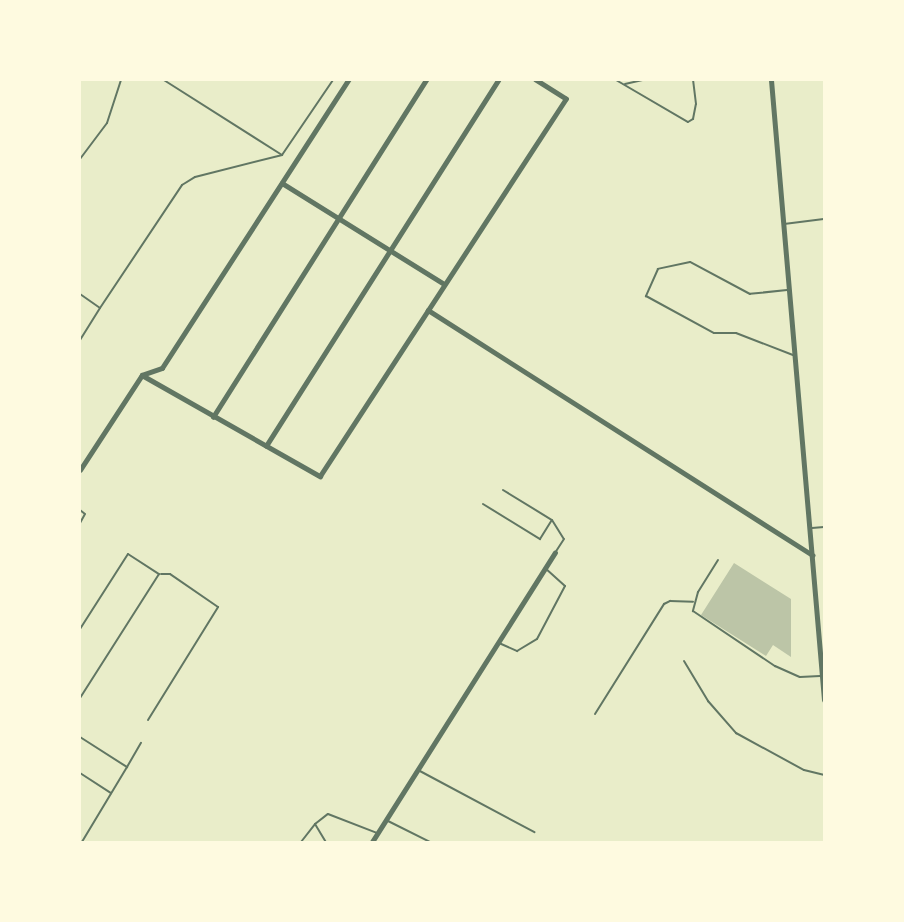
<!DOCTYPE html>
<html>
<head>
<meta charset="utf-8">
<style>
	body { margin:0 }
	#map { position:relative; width:904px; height:922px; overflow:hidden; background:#e9edc9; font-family:"Exo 2",sans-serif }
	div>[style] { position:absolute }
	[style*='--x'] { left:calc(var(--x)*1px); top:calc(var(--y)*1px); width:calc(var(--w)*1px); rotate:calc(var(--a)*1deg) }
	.building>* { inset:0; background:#bcc5a7 }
	.service>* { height:2px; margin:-1px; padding:0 1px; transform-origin:1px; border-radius:1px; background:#617663 }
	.minor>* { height:4.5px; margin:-2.25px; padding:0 2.25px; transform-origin:2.25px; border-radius:2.25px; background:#617663 }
	.tertiary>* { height:5px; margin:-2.5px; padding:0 2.5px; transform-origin:2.5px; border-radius:2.5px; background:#617663 }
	span { translate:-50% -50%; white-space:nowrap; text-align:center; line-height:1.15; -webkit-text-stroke:4.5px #fefae0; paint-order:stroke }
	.frame { position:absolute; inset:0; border:81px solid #fefae0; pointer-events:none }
</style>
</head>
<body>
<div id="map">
	<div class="building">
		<i style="clip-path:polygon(734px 563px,791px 599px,791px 657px,773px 645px,766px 656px,701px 615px)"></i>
	</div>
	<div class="service">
		<i style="--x:616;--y:80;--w:83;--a:30.3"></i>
		<i style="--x:688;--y:122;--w:6;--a:-31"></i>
		<i style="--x:693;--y:119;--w:15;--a:-79"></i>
		<i style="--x:696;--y:104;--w:24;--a:-97"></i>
		<i style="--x:625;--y:84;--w:18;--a:-13"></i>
		<i style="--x:282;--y:155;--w:91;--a:-55.8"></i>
		<i style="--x:80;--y:159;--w:45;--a:-53.1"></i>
		<i style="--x:107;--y:123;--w:45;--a:-72"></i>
		<i style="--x:784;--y:224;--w:40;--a:-7.1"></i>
		<i style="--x:787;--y:290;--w:37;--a:174"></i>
		<i style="--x:750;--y:294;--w:68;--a:-151.9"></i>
		<i style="--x:690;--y:262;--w:33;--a:168"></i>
		<i style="--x:658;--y:269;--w:30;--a:114"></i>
		<i style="--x:646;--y:296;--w:77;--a:28.6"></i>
		<i style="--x:714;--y:333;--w:22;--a:0"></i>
		<i style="--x:736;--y:333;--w:61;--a:21.1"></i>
		<i style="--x:80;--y:294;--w:24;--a:35"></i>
		<i style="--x:100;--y:308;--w:38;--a:122"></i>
		<i style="--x:100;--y:308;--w:148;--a:-56.3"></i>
		<i style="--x:182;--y:185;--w:15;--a:-32"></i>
		<i style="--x:195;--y:177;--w:90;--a:-14.2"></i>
		<i style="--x:282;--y:155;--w:140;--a:-147.6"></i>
		<i style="--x:503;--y:490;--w:57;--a:31.5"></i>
		<i style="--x:552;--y:520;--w:22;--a:58"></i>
		<i style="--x:564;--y:539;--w:17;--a:123"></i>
		<i style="--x:483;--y:504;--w:67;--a:31.6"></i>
		<i style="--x:540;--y:539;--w:22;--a:-58"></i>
		<i style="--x:80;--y:510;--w:6;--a:39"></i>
		<i style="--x:85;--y:514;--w:10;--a:119"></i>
		<i style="--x:812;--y:528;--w:12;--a:-5"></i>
		<i style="--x:718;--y:560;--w:38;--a:122"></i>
		<i style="--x:698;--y:592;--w:20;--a:105"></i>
		<i style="--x:693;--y:611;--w:99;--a:33.9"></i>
		<i style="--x:775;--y:666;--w:27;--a:24"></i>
		<i style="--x:800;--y:677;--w:20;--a:-3"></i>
		<i style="--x:80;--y:629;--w:89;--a:-57.4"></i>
		<i style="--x:128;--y:554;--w:37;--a:33"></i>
		<i style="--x:159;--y:574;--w:147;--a:122.5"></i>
		<i style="--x:499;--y:643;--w:20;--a:24"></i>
		<i style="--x:517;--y:651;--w:23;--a:-31"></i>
		<i style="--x:537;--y:639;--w:60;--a:-62.2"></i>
		<i style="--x:565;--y:586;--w:25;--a:-138"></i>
		<i style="--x:684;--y:661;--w:47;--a:59"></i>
		<i style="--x:708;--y:701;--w:43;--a:48.8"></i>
		<i style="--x:736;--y:733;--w:77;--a:28.6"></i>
		<i style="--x:804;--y:770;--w:21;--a:14"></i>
		<i style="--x:595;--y:714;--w:130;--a:-57.9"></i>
		<i style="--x:664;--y:604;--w:7;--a:-27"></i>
		<i style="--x:670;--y:601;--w:23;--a:2"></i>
		<i style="--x:148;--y:720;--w:133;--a:-58.2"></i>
		<i style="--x:218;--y:607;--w:58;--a:-145.5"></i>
		<i style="--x:170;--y:574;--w:9;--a:180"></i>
		<i style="--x:80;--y:737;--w:56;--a:32.6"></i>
		<i style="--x:127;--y:767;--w:87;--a:121"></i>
		<i style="--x:127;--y:767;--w:28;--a:-60"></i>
		<i style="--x:418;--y:770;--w:132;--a:28.1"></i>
		<i style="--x:80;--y:773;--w:37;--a:33"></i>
		<i style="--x:386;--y:820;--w:49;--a:26.6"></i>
		<i style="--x:315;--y:824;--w:16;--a:-38"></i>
		<i style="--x:328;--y:814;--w:53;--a:21.2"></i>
		<i style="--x:301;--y:842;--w:23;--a:-52"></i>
		<i style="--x:315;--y:824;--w:21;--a:59"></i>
	</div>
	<div class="minor">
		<i style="--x:282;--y:183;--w:191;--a:31.9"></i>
		<i style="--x:428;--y:310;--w:456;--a:32.5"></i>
		<i style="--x:142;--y:375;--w:205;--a:29.6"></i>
		<i style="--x:320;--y:476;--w:450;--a:-56.9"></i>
		<i style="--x:566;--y:99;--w:36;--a:-148"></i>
		<i style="--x:213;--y:417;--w:399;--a:-57.7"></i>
		<i style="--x:266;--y:446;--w:433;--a:-57.6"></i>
		<i style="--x:80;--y:470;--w:113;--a:-56.9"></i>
		<i style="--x:142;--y:375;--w:21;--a:-19"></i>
		<i style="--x:162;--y:368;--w:343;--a:-57.1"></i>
		<i style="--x:372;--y:842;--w:342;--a:-57.7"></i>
	</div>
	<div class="tertiary">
		<i style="--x:771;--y:80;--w:622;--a:85.11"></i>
	</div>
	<div class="frame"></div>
</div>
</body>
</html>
